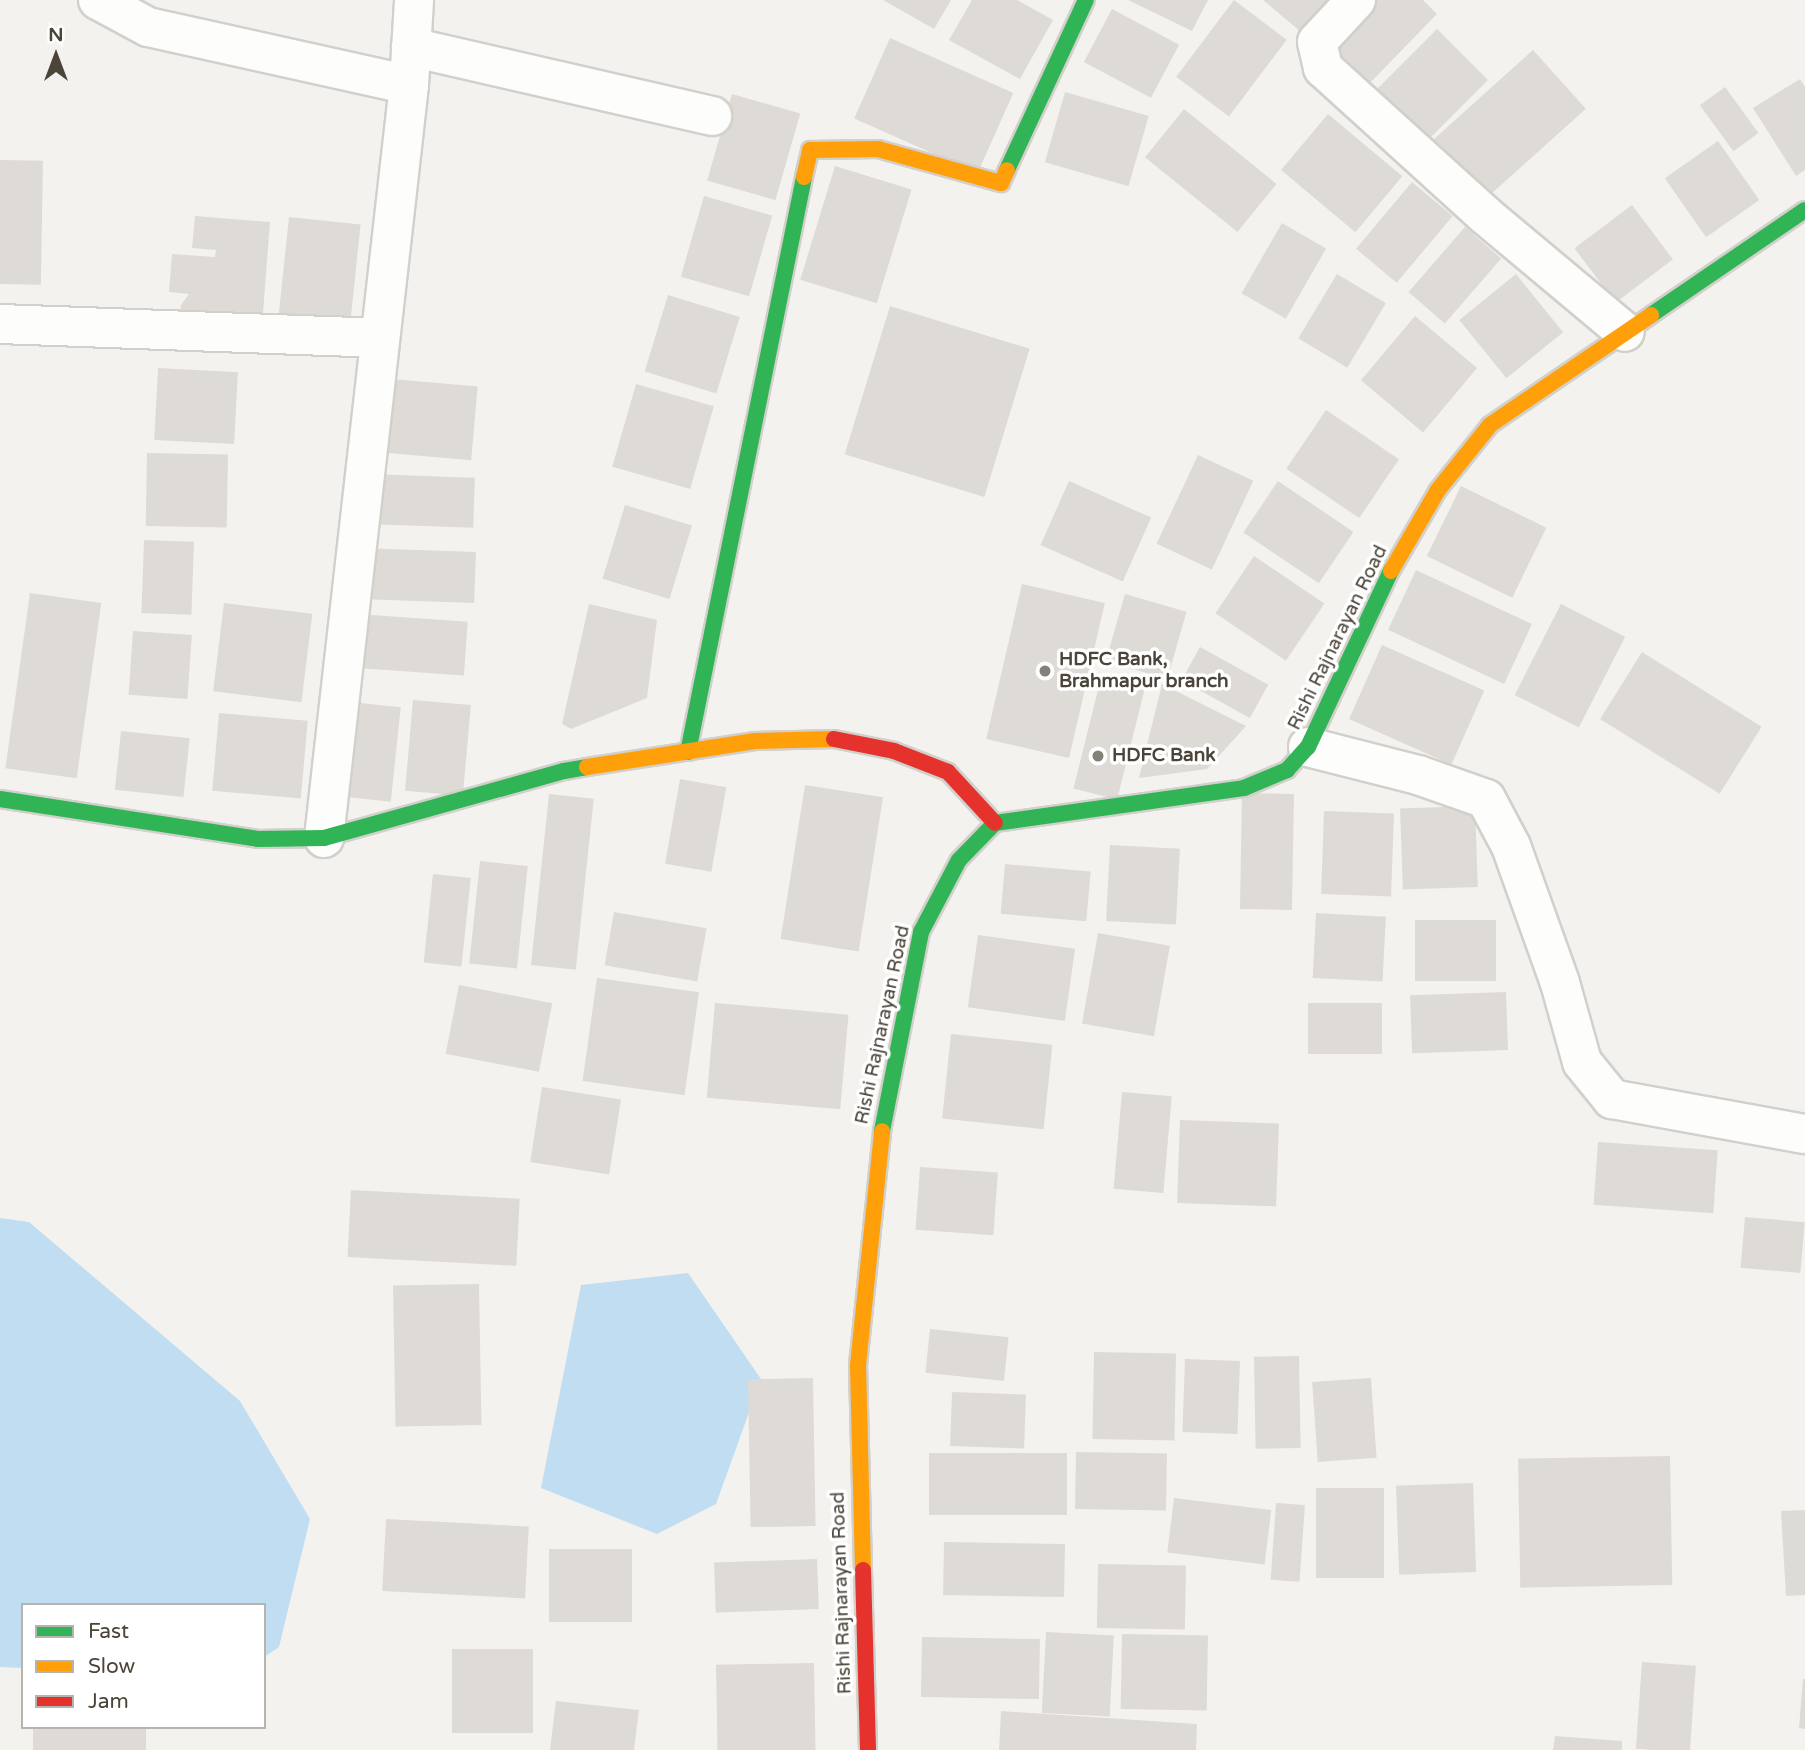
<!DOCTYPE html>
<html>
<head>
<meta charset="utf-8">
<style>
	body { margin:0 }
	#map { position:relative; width:1805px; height:1750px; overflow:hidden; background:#f4f2ee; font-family:"Varela Round",sans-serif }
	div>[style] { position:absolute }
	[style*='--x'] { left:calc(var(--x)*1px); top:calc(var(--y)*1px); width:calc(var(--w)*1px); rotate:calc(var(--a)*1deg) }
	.water>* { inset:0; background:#c0ddf1 }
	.building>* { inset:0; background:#dedbd6; transform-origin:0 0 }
	.roads { filter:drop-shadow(2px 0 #d2d0cb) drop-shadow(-2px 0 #d2d0cb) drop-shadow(0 2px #d2d0cb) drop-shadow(0 -2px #d2d0cb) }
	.street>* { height:38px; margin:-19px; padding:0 19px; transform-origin:19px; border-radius:19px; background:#fdfdfc }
	.fast>* { height:16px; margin:-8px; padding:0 8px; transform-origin:8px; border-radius:8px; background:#30b455 }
	.slow>* { height:16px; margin:-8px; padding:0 8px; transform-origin:8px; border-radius:8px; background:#ff9f0a }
	.jam>* { height:16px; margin:-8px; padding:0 8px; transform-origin:8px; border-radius:8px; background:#e5322d }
	.dots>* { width:19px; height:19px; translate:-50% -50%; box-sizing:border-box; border:4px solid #fff; border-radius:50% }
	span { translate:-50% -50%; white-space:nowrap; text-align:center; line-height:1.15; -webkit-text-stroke:7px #fff; paint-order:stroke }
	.street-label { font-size:19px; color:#4b4439 }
	.poi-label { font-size:19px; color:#4b4439; font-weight:700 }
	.left { translate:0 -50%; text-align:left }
	.legend { position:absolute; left:21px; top:1603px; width:245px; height:126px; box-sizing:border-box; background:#fff; border:2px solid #b7b4b0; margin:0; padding:9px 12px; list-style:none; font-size:21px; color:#4b4439 }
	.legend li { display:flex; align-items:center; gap:14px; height:35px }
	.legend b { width:35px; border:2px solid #b7b4b0 }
	.north { position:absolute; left:21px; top:21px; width:70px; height:70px; -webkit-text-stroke:5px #fff; paint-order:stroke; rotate:0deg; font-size:19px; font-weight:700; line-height:28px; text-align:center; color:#4b4439 }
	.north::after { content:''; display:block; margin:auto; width:24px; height:32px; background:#4b4439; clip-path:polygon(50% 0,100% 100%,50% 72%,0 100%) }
</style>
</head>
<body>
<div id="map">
	<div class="water">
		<i style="clip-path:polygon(0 1218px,29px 1222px,240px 1401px,310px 1519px,279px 1647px,264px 1657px,264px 1605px,23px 1605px,23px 1668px,0 1667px)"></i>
		<i style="clip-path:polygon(688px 1273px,761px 1379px,716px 1504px,657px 1534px,541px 1488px,581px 1285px)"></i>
	</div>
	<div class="building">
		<i style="clip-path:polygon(883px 0,951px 0,934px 29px)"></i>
		<i style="clip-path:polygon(972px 0,1017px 0,1053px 20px,1020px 79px,949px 40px)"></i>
		<i style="clip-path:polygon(1128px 0,1208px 0,1192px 31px)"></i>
		<i style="left:1234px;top:0;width:66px;height:96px;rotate:37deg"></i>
		<i style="clip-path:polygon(1263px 0,1339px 0,1307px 37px)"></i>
		<i style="clip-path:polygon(1374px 0,1423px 0,1437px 14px,1366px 87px,1326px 49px)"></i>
		<i style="left:1112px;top:9px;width:76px;height:60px;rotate:28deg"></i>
		<i style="left:1437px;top:29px;width:72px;height:88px;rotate:45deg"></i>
		<i style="left:890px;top:38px;width:135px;height:88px;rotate:24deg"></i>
		<i style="left:1533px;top:50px;width:79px;height:141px;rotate:48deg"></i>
		<i style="clip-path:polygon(1800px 79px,1805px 87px,1805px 170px,1796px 176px,1753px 108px)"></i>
		<i style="left:1725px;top:87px;width:57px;height:31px;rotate:54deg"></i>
		<i style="left:1065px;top:92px;width:87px;height:73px;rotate:16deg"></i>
		<i style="left:732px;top:94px;width:71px;height:90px;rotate:16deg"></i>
		<i style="left:1184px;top:109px;width:119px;height:62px;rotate:39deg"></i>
		<i style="left:1328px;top:114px;width:97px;height:73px;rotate:40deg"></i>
		<i style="left:1718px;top:141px;width:72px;height:65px;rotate:55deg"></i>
		<i style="left:0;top:160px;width:43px;height:124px;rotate:1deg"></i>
		<i style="left:835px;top:166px;width:80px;height:119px;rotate:17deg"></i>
		<i style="left:1412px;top:182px;width:53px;height:87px;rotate:40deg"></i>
		<i style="left:704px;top:196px;width:71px;height:84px;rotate:16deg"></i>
		<i style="left:1632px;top:205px;width:68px;height:72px;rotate:53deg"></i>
		<i style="clip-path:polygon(195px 216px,270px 222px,262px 326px,179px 319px,181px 305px,189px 294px,169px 292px,172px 254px,215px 257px,216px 250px,192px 248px)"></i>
		<i style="left:289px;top:217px;width:72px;height:105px;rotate:6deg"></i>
		<i style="left:1282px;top:223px;width:51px;height:81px;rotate:30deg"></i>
		<i style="left:1465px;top:227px;width:48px;height:86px;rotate:41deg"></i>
		<i style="left:1337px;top:274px;width:57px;height:75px;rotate:31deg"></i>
		<i style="left:1516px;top:274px;width:75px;height:73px;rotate:51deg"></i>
		<i style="left:668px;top:295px;width:75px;height:80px;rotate:17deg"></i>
		<i style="left:890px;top:306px;width:146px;height:155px;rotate:17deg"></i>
		<i style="left:1415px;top:316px;width:81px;height:84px;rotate:40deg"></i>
		<i style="left:158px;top:368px;width:80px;height:72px;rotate:3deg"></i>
		<i style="left:380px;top:378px;width:98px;height:74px;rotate:5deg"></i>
		<i style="left:636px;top:384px;width:81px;height:86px;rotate:16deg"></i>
		<i style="left:1326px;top:410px;width:88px;height:71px;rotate:34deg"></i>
		<i style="left:147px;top:453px;width:81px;height:73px;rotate:1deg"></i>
		<i style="left:1198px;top:455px;width:61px;height:98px;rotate:25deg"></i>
		<i style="left:367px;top:474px;width:108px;height:50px;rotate:2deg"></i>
		<i style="left:1069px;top:481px;width:90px;height:70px;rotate:24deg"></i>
		<i style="left:1278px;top:481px;width:91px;height:62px;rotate:34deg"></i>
		<i style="left:1461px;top:486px;width:95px;height:78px;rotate:26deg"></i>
		<i style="left:625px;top:505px;width:70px;height:77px;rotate:17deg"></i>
		<i style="left:144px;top:540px;width:50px;height:73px;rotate:2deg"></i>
		<i style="left:360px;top:548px;width:116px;height:51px;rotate:2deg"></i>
		<i style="left:1254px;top:556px;width:85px;height:69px;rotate:34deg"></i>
		<i style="left:1416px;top:570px;width:128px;height:66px;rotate:25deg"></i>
		<i style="left:1022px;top:584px;width:85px;height:159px;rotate:13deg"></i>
		<i style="left:30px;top:593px;width:72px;height:177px;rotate:8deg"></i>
		<i style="left:1125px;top:594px;width:64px;height:70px;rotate:16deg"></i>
		<i style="left:224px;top:603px;width:89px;height:89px;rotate:7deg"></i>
		<i style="clip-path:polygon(589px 604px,657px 620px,647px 698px,571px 729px,562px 724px)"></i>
		<i style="left:1561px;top:604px;width:72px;height:102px;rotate:27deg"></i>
		<i style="left:357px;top:614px;width:111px;height:54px;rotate:4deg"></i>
		<i style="left:133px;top:631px;width:59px;height:64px;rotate:4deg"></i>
		<i style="left:1382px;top:645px;width:112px;height:81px;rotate:24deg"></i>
		<i style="left:1200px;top:647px;width:78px;height:38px;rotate:29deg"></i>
		<i style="left:1642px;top:652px;width:141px;height:79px;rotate:32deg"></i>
		<i style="left:1102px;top:674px;width:45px;height:118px;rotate:14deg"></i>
		<i style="clip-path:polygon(1162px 684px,1246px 726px,1207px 769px,1139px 778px)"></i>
		<i style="left:413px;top:700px;width:58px;height:91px;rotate:5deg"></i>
		<i style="left:351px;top:702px;width:50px;height:95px;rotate:6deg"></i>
		<i style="left:219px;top:713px;width:89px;height:78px;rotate:5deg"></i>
		<i style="left:121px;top:731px;width:69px;height:59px;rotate:6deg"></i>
		<i style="left:680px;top:779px;width:47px;height:86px;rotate:10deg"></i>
		<i style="left:805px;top:785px;width:79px;height:156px;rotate:9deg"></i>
		<i style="left:1242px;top:793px;width:52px;height:116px;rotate:1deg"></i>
		<i style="left:549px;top:794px;width:45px;height:172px;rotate:6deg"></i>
		<i style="left:1475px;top:806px;width:81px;height:75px;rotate:88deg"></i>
		<i style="left:1324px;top:811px;width:70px;height:83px;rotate:2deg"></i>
		<i style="left:1110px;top:845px;width:70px;height:76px;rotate:3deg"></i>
		<i style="left:480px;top:861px;width:48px;height:103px;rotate:6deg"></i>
		<i style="left:1005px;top:864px;width:86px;height:50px;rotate:5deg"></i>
		<i style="left:433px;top:874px;width:38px;height:89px;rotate:6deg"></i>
		<i style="left:614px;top:912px;width:94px;height:54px;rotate:10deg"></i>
		<i style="left:1316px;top:913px;width:70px;height:65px;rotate:3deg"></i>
		<i style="left:1415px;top:920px;width:81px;height:61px"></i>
		<i style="left:1098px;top:933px;width:73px;height:92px;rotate:10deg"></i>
		<i style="left:978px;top:935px;width:98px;height:73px;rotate:8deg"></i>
		<i style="left:597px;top:978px;width:103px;height:104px;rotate:8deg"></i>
		<i style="left:459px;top:985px;width:95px;height:70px;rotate:11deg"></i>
		<i style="left:1506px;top:992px;width:58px;height:96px;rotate:88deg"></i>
		<i style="left:715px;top:1003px;width:134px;height:95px;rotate:5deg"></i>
		<i style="left:1382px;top:1003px;width:51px;height:74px;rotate:90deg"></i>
		<i style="left:951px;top:1034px;width:102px;height:85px;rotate:6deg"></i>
		<i style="left:542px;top:1087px;width:80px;height:76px;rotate:9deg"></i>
		<i style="left:1122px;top:1092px;width:50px;height:97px;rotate:5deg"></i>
		<i style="left:1180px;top:1120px;width:99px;height:83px;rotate:2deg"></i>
		<i style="left:1598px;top:1142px;width:120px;height:63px;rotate:4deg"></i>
		<i style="left:920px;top:1167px;width:78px;height:63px;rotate:4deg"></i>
		<i style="left:351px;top:1190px;width:169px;height:67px;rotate:3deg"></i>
		<i style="left:1745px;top:1217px;width:60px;height:51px;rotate:5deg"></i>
		<i style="left:479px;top:1284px;width:141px;height:86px;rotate:89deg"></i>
		<i style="left:930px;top:1329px;width:79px;height:44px;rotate:6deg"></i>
		<i style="left:1094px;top:1352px;width:82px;height:87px;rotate:1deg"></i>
		<i style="left:1299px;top:1356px;width:92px;height:45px;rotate:89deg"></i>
		<i style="left:1185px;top:1359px;width:55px;height:73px;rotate:2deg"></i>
		<i style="left:813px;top:1378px;width:148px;height:65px;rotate:89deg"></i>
		<i style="left:1371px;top:1378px;width:80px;height:59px;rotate:86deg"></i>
		<i style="left:952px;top:1392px;width:74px;height:54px;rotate:2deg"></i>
		<i style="left:1076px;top:1452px;width:91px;height:57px;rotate:1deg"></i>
		<i style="left:929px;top:1453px;width:138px;height:62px"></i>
		<i style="left:1670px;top:1456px;width:129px;height:152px;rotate:89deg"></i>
		<i style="left:1473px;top:1483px;width:89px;height:77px;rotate:88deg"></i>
		<i style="left:1316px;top:1488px;width:68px;height:90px"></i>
		<i style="left:1174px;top:1498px;width:98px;height:55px;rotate:7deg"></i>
		<i style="left:1276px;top:1503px;width:29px;height:77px;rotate:4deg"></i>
		<i style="clip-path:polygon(1805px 1510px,1805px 1595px,1786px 1596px,1781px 1511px)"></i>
		<i style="left:386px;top:1519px;width:143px;height:72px;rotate:3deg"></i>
		<i style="left:944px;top:1542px;width:121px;height:53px;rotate:1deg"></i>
		<i style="left:632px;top:1549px;width:73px;height:83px;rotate:90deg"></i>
		<i style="left:817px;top:1559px;width:50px;height:103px;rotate:88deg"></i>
		<i style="left:1098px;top:1564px;width:88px;height:64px;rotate:1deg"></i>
		<i style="left:1046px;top:1632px;width:68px;height:81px;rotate:3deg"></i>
		<i style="left:1122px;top:1634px;width:86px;height:75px;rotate:1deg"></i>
		<i style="left:922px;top:1637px;width:118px;height:60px;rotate:1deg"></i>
		<i style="left:452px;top:1649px;width:81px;height:84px"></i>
		<i style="left:1642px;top:1662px;width:54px;height:87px;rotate:4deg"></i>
		<i style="left:814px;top:1663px;width:87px;height:98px;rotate:89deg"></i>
		<i style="clip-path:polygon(1803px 1679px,1805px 1679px,1805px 1729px,1799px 1728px)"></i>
		<i style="clip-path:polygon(556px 1701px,639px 1710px,634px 1750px,550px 1750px)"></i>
		<i style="clip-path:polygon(1001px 1711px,1197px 1724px,1196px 1750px,999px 1750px)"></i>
		<i style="left:33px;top:1727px;width:113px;height:23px"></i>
		<i style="clip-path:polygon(1555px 1736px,1622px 1741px,1622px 1750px,1553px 1750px)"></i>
	</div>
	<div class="roads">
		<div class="street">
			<i style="--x:98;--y:0;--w:57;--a:28.4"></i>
			<i style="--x:148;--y:27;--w:267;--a:12.5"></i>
			<i style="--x:1356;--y:0;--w:57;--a:132.9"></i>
			<i style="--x:1317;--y:42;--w:27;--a:77"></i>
			<i style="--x:1323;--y:68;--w:219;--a:42.2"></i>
			<i style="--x:1485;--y:215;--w:182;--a:39.9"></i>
			<i style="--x:411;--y:47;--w:309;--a:12.9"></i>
			<i style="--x:0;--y:324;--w:378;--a:2.1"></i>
			<i style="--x:1308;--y:747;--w:114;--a:14.3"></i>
			<i style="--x:1418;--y:775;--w:72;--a:19.4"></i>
			<i style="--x:1486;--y:799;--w:53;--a:62"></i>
			<i style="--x:1511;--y:846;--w:145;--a:70.3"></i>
			<i style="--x:1560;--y:983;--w:82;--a:74.4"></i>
			<i style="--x:1582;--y:1062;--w:48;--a:51"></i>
			<i style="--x:1612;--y:1099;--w:196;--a:10.3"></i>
			<i style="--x:324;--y:838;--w:758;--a:-83.56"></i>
			<i style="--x:409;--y:85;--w:85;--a:-86.6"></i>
		</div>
		<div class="fast">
			<i style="--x:1007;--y:170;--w:187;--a:-65.1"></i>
			<i style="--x:1651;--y:315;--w:186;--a:-34.3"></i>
			<i style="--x:688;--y:752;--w:587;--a:-78.59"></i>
			<i style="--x:0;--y:799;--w:261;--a:8.8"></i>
			<i style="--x:258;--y:839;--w:66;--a:-0.9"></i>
			<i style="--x:324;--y:838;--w:249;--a:-15.6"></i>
			<i style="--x:564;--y:771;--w:23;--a:-10"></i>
			<i style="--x:882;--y:1131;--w:203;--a:-78.9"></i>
			<i style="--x:921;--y:932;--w:81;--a:-62.2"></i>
			<i style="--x:959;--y:860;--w:52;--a:-45.8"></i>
			<i style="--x:995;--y:823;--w:251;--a:-8"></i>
			<i style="--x:1244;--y:788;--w:47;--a:-22.7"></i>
			<i style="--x:1287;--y:770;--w:31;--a:-48"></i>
			<i style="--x:1308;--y:747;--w:195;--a:-64.8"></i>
		</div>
		<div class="slow">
			<i style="--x:804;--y:177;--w:28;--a:-77"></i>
			<i style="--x:810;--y:150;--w:68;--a:-0.8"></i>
			<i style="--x:878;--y:149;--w:128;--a:15.5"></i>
			<i style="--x:1001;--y:183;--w:14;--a:-65"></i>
			<i style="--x:1391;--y:571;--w:94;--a:-59.9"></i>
			<i style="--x:1438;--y:490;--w:83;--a:-51.3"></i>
			<i style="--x:1490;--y:425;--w:195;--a:-34.3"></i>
			<i style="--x:587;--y:767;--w:170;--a:-8.8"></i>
			<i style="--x:755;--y:741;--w:79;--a:-1.5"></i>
			<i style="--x:863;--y:1570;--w:205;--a:-91.4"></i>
			<i style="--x:858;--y:1365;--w:235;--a:-84.1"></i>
		</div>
		<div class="jam">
			<i style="--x:834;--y:739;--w:61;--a:11.3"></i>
			<i style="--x:894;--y:751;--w:58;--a:21.3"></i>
			<i style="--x:948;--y:772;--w:69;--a:47.3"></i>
			<i style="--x:863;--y:1570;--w:180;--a:88.4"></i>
		</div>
	</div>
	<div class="dots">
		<i style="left:1045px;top:671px;background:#868178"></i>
		<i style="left:1098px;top:756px;background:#868178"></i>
	</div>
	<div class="street-label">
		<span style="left:1338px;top:638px;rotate:-64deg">Rishi Rajnarayan Road</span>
		<span style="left:883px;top:1025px;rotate:-78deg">Rishi Rajnarayan Road</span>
		<span style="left:842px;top:1593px;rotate:-92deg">Rishi Rajnarayan Road</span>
	</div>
	<div class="poi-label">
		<span class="left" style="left:1059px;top:671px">HDFC Bank,<br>Brahmapur branch</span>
		<span class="left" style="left:1112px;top:756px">HDFC Bank</span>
	</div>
	<ul class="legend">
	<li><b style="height:9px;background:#30b455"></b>Fast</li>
	<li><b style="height:9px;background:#ff9f0a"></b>Slow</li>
	<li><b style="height:9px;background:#e5322d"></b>Jam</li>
	</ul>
	<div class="north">N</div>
</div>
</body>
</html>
